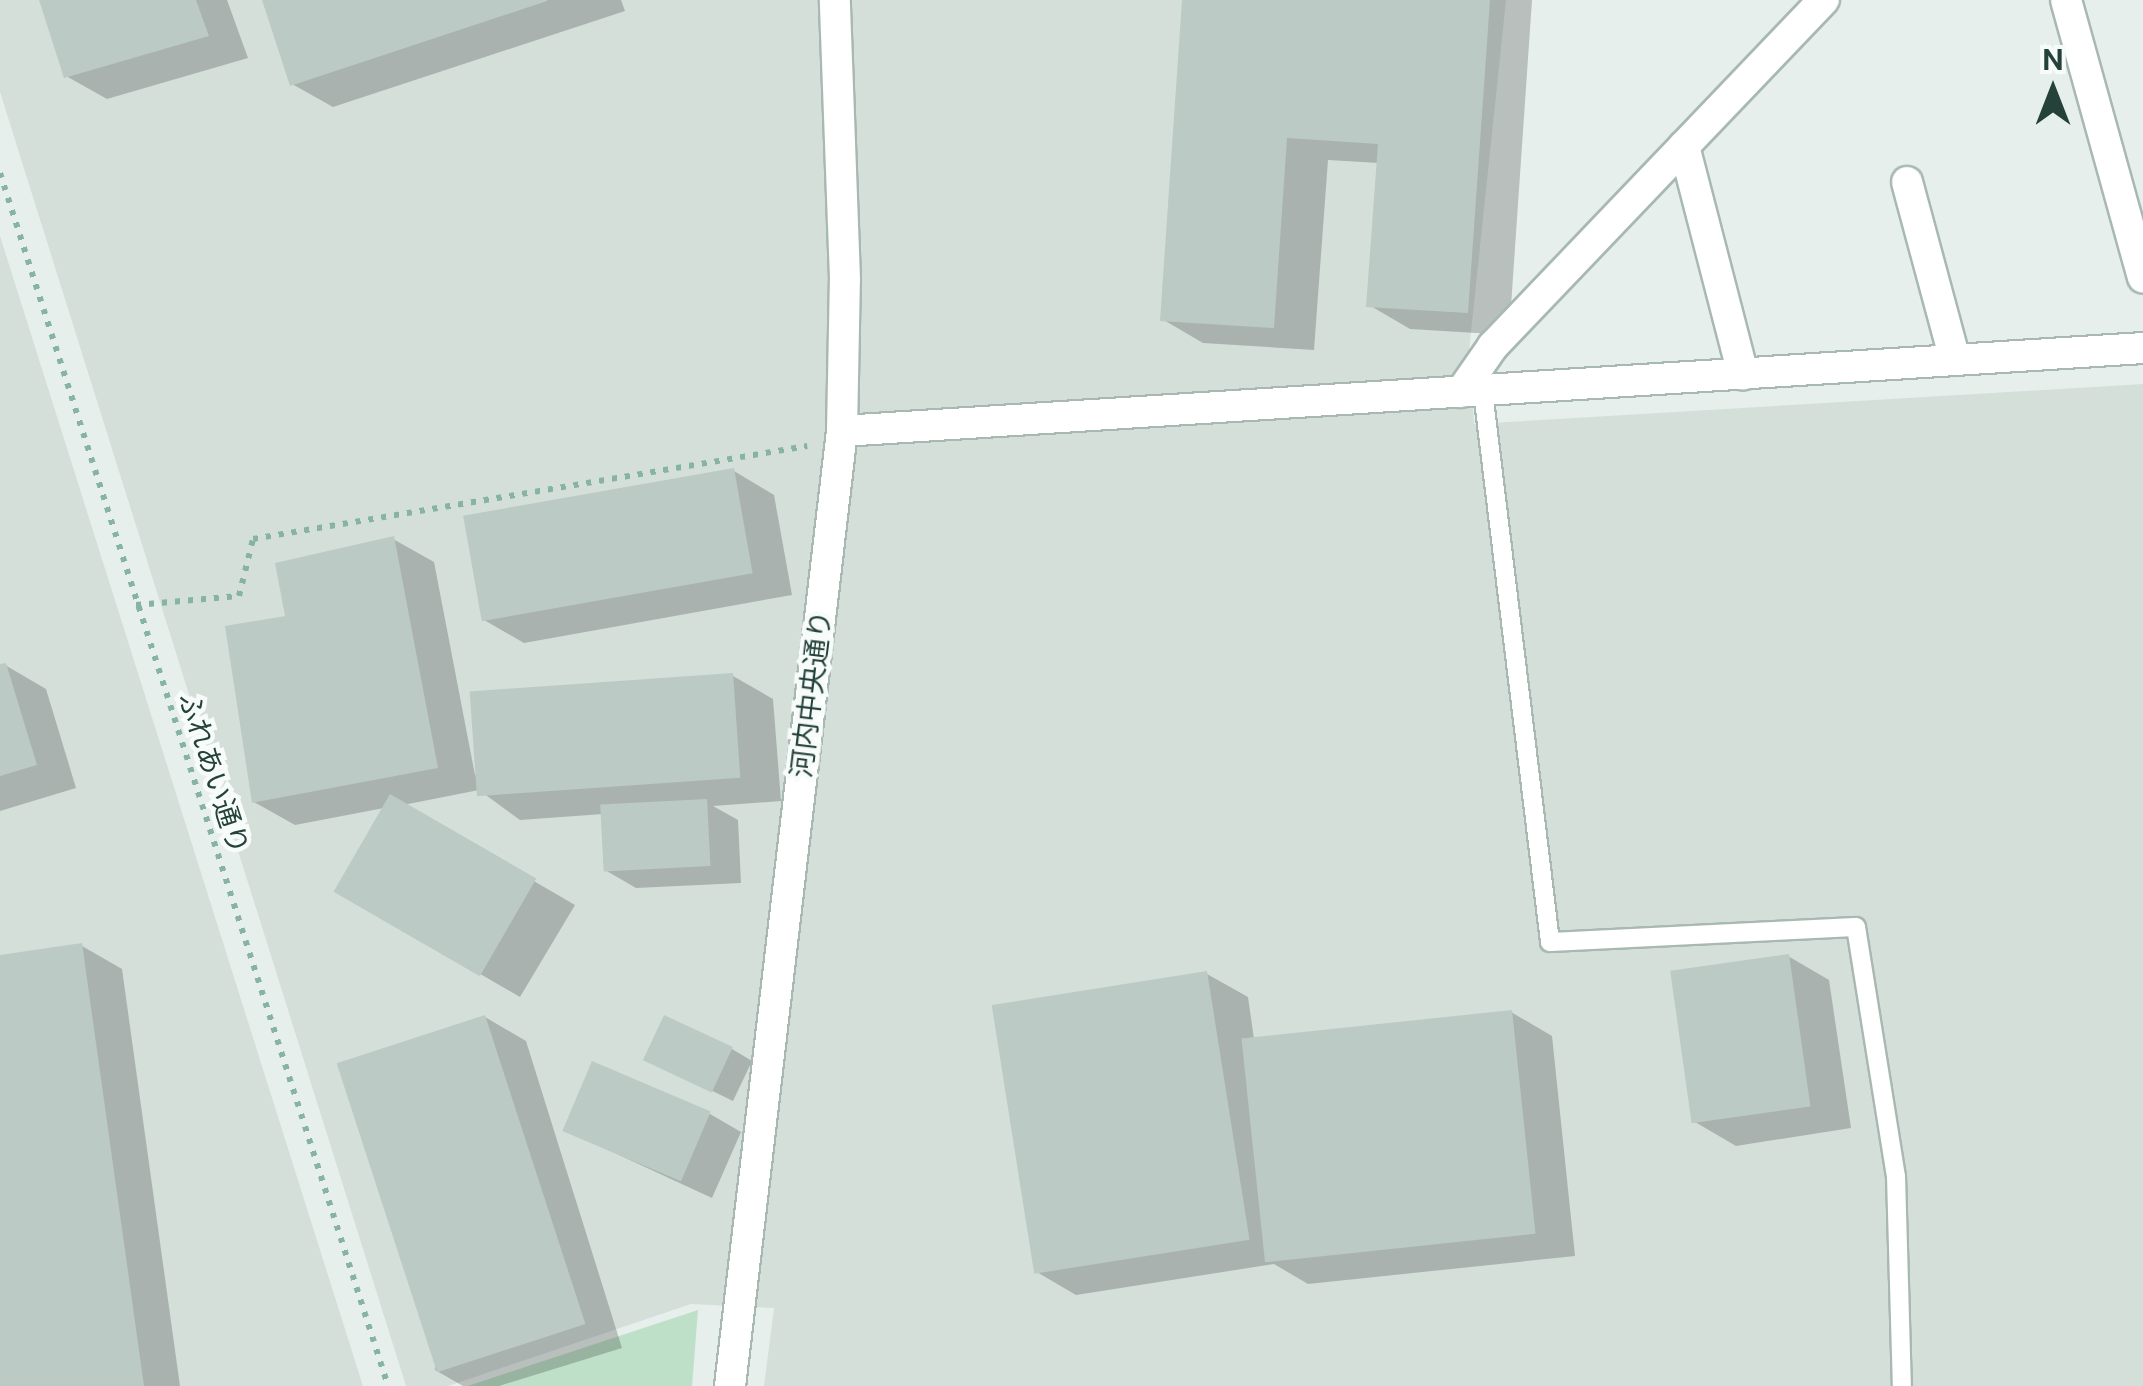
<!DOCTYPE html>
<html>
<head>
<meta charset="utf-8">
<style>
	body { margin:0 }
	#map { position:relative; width:2143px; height:1386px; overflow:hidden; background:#e6efeb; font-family:"Public Sans","Noto Sans JP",sans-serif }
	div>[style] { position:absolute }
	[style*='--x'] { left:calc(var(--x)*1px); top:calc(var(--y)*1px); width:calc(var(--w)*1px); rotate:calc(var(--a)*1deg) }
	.built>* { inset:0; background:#d4dfda }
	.green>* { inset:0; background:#bfe0c8 }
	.shadow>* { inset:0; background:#0003 }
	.building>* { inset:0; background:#bbcac4; transform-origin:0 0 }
	.path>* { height:6px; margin-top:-3px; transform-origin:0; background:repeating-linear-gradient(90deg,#86b3a5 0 5px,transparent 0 13px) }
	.roads { filter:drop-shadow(2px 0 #a8b8b2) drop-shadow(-2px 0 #a8b8b2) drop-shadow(0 2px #a8b8b2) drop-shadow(0 -2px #a8b8b2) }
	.service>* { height:18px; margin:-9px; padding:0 9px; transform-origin:9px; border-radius:9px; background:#fff }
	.minor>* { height:30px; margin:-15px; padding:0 15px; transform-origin:15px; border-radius:15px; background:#fff }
	.tertiary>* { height:30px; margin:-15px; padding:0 15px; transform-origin:15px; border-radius:15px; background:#fff }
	span { translate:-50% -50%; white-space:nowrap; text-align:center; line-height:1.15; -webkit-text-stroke:9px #f7fbf9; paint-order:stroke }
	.street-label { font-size:28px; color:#24423a }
	.north { position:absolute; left:2003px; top:40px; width:100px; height:100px; -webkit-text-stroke:8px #f7fbf9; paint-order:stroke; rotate:0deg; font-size:28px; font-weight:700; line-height:40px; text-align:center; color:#24423a }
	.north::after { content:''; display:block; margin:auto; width:35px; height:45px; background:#24423a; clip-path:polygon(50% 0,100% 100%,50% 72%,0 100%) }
</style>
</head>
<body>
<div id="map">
	<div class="built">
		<i style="clip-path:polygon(0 0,1506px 0,1469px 351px,1474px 424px,2143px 384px,2143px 1386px,764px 1386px,774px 1308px,691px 1304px,448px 1386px,406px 1386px,0 92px)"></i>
		<i style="clip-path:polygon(0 236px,363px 1386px,0 1386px)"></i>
	</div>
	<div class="green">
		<i style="clip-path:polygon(698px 1310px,692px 1386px,468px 1386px)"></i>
	</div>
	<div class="shadow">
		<i style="clip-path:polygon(42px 0,227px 0,248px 58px,107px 99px,66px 76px)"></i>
		<i style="clip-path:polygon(264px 0,621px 0,625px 11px,333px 107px,292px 84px)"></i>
		<i style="clip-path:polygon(1185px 0,1532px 0,1509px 335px,1410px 329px,1369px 305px,1379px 163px,1328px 160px,1314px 350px,1203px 343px,1162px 319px)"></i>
		<i style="clip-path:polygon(734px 471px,774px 495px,792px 595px,524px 643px,484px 620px)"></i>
		<i style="clip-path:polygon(393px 539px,434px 562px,475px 775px,733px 676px,773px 699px,781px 801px,713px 806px,738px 820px,741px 883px,636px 888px,605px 870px,603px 814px,520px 820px,479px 790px,403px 805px,575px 905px,520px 997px,336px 890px,384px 808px,295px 825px,254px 802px,287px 618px)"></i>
		<i style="clip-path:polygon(5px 665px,46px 689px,76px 788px,0 811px,0 667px)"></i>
		<i style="clip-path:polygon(82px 946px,122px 969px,180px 1386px,0 1386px,0 957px)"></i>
		<i style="clip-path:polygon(1788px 956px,1829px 980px,1851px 1128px,1736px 1146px,1695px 1122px)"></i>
		<i style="clip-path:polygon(1207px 974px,1248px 997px,1254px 1039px,1511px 1012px,1552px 1036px,1575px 1256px,1308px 1284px,1274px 1264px,1076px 1295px,1035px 1271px)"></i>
		<i style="clip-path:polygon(485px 1017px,526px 1041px,622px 1348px,499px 1386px,463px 1386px,435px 1370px)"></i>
		<i style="clip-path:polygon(732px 1049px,752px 1061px,733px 1101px,647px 1059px)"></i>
		<i style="clip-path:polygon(710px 1114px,741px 1132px,712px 1198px,565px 1130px)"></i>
	</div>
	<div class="building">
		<i style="clip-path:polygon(39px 0,196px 0,209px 36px,64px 78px)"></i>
		<i style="clip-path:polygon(262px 0,547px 0,547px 1px,290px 86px)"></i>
		<i style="clip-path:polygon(1182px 0,1490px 0,1468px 313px,1366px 307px,1378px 144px,1287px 138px,1274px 328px,1160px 321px)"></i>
		<i style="left:734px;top:468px;width:107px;height:275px;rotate:80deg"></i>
		<i style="clip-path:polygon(394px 536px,438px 768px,252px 803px,225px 626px,285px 616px,275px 563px)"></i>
		<i style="clip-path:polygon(6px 663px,37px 765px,0 776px,0 664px)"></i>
		<i style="left:733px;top:673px;width:105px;height:264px;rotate:86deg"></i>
		<i style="left:390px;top:794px;width:169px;height:113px;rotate:30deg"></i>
		<i style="left:707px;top:799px;width:67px;height:107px;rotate:87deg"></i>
		<i style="clip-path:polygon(82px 943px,144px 1386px,0 1386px,0 955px)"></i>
		<i style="left:1789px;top:954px;width:154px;height:120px;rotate:82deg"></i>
		<i style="left:1207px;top:971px;width:272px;height:218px;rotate:81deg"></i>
		<i style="left:1512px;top:1010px;width:225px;height:272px;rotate:84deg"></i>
		<i style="left:485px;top:1015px;width:325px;height:156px;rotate:72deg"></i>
		<i style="left:664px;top:1015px;width:76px;height:50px;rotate:25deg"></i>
		<i style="left:592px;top:1061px;width:129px;height:76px;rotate:23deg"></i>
	</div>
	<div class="path">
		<i style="--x:0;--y:173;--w:1274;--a:72.26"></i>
		<i style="--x:136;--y:605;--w:103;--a:-5"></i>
		<i style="--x:239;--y:596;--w:59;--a:-76.2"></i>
		<i style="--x:253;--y:539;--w:562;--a:-9.53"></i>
	</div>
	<div class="roads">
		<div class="service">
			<i style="--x:1483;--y:392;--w:554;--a:83.05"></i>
			<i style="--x:1550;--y:942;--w:306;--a:-2.8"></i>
			<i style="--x:1856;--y:927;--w:252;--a:80.9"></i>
			<i style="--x:1896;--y:1176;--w:210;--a:88.4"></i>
		</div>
		<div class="minor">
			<i style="--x:2066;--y:0;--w:288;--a:74.5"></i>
			<i style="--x:1684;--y:146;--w:236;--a:75.5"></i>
			<i style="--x:1907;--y:182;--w:184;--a:74.9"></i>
			<i style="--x:1461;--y:392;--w:56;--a:-55.2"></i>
			<i style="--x:1493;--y:346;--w:479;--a:-46.3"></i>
		</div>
		<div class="tertiary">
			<i style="--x:842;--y:431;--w:1304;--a:-3.65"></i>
			<i style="--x:730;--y:1386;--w:962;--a:-83.31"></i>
			<i style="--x:842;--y:431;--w:152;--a:-88.9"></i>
			<i style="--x:845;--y:279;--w:279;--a:-92.1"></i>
		</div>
	</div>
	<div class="street-label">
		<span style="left:811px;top:694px;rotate:-83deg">河内中央通り</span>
		<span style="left:214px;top:773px;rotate:72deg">ふれあい通り</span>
	</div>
	<div class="north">N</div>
</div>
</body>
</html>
